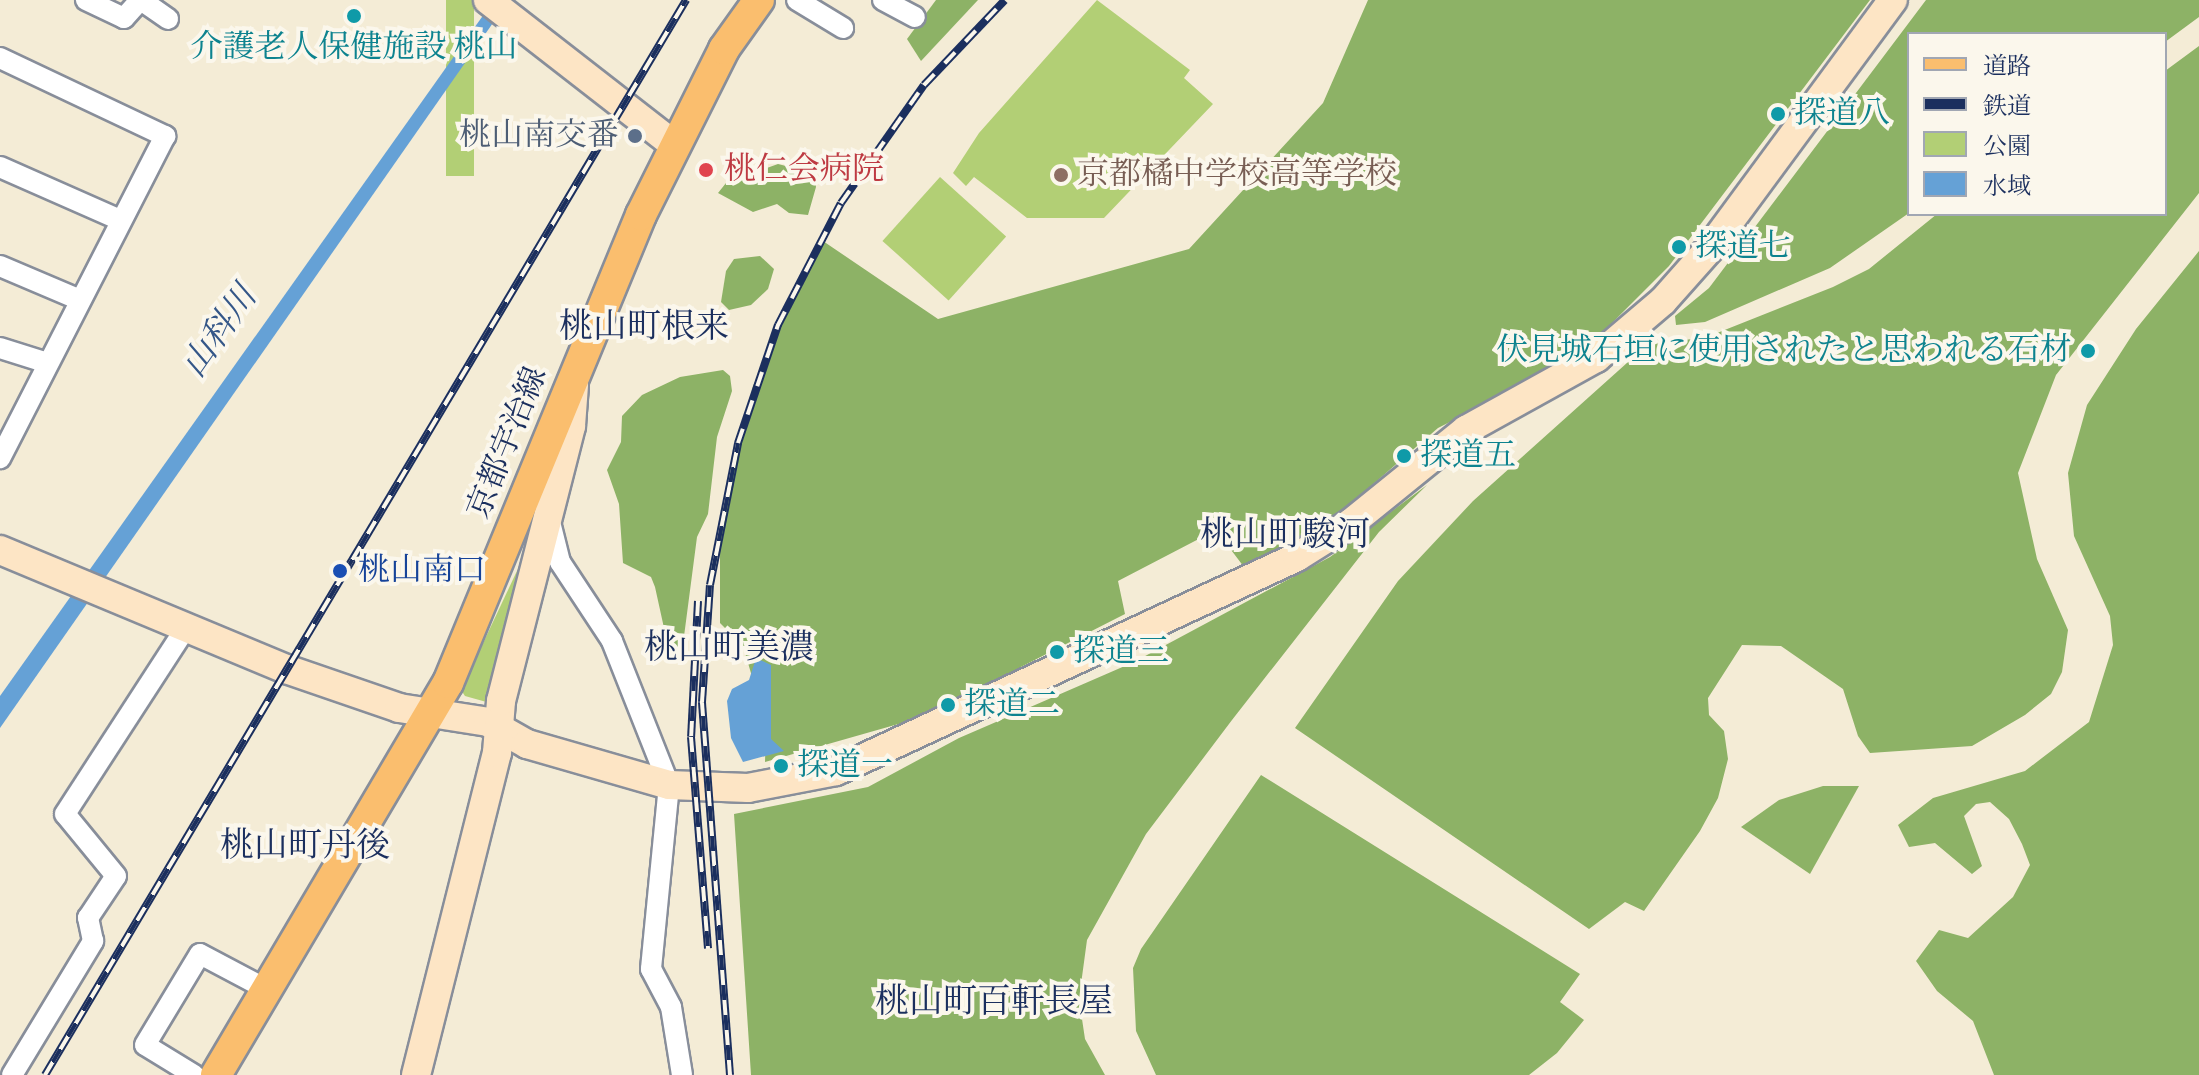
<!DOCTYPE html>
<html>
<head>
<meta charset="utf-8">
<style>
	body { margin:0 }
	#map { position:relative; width:2199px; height:1075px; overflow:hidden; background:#f4ecd6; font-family:"IM FELL DW Pica","Noto Serif JP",serif }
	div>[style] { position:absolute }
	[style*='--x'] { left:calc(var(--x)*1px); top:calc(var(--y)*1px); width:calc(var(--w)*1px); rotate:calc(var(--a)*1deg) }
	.green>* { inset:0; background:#b2cf75; transform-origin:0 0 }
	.forest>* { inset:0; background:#8db266 }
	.water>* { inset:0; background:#65a1d6 }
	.roads { filter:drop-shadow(2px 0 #888e9a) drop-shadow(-2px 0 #888e9a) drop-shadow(0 2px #888e9a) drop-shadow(0 -2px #888e9a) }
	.street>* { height:20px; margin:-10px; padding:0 10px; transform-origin:10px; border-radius:10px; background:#fff }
	.secondary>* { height:28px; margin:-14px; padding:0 14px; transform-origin:14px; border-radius:14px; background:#fde5c5 }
	.primary>* { height:30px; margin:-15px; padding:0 15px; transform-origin:15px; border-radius:15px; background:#fabe6e }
	.rail>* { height:8px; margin-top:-4px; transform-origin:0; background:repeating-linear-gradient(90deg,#fbf7ec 0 15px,#1b2f5e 0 30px); box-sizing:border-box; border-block:2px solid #1b2f5e }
	.dots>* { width:22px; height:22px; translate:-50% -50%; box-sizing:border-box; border:4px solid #fbf7ec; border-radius:50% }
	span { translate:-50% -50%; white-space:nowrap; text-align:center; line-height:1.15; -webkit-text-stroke:8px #fbf7ec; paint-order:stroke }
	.culture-label { font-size:32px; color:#0d838f }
	.left { translate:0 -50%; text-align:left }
	.right { translate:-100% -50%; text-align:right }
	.service-label { font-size:32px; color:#4e5e75 }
	.health-label { font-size:32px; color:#be3a42 }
	.education-label { font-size:32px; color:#785e54 }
	.street-label { font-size:32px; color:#1b2f5e }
	.transit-label { font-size:32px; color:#164399 }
	.neighbourhood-label { font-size:34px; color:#1b2f5e }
	.water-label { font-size:34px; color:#355788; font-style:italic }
	.legend { position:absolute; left:1907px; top:32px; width:260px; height:184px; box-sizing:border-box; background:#fbf7ec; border:2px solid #a1a7b3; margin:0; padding:10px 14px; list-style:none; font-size:24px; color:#1b2f5e }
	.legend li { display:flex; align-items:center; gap:16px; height:40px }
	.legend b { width:40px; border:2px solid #a1a7b3 }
</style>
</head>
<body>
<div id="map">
	<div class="green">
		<i style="left:446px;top:0;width:28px;height:176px"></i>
		<i style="clip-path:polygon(1097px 0,1190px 70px,1184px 78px,1213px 104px,1104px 218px,1027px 218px,974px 177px,966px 186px,953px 173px,979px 133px)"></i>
		<i style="left:940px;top:177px;width:89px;height:86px;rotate:42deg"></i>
		<i style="clip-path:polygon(524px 556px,490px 703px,465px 696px,461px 690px)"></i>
	</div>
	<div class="forest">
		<i style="clip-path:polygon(936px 0,978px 0,921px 61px,907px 39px)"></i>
		<i style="clip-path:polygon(1368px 0,1870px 0,1669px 266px,1597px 338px,1545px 374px,1438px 428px,1327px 524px,1266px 563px,1244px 567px,1216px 530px,1118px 581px,1125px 614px,923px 717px,765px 762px,766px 724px,743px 646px,720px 623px,720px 531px,753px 386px,820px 239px,938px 319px,1189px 249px,1323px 103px)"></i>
		<i style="clip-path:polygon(1926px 0,2199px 0,2199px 17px,2165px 42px,2165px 34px,1909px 34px,1909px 213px,1830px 268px,1705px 322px,1676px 325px,1675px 316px,1709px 288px)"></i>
		<i style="clip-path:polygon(2199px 46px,2199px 193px,2056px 375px,2018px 473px,2037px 559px,2068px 630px,2062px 672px,2051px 694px,2025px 715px,1972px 746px,1870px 753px,1858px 736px,1843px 689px,1781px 646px,1742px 645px,1708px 698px,1709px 715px,1724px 731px,1728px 759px,1718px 798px,1700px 831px,1644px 911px,1625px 902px,1589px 929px,1295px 728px,1398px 581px,1473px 501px,1647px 345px,1707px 337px,1833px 287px,1869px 269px,1937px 214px,2165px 214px,2165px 71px)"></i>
		<i style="clip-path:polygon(778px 164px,814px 173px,816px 187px,808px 215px,789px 213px,777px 204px,753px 212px,718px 193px,726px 183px)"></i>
		<i style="clip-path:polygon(2199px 251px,2199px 1075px,1994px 1075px,1973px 1021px,1937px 991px,1916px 961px,1939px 930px,1968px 938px,2013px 897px,2030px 865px,2022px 844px,2009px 819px,1990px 802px,1976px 804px,1964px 816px,1982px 866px,1972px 874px,1935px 843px,1909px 847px,1898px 825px,1933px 798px,2025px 771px,2089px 722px,2113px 645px,2110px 616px,2074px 536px,2068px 473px,2087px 405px,2136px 329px)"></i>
		<i style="clip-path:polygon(760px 256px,774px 269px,768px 289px,751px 305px,729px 310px,721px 302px,726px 271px,734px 259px)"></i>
		<i style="clip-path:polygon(723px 370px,730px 376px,732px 391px,717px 437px,708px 514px,697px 537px,683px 644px,674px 657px,663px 656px,664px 628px,655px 587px,651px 577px,623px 563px,619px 504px,607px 470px,621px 442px,622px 416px,642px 395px,680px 377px)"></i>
		<i style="clip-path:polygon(1427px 485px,1379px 532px,1232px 720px,1146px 834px,1087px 940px,1079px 999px,1085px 1039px,1105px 1075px,751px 1075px,734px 814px,868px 787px,959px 738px,1134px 662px,1330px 557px)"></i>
		<i style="clip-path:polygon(1261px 775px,1580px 974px,1560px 1002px,1584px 1020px,1557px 1053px,1529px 1075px,1156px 1075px,1136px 1031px,1133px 968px,1141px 949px)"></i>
		<i style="clip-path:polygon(1823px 786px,1859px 786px,1810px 874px,1741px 827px,1779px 800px)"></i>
	</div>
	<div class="water">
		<i style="clip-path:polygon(494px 0,509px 0,0 728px,0 696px)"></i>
		<i style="clip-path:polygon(756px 658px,771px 665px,771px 739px,784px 751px,743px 762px,731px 738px,727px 701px,732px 689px,749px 680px)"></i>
	</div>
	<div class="roads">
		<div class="street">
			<i style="--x:86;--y:0;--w:42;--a:25.3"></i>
			<i style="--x:124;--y:18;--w:24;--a:-48"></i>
			<i style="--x:141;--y:0;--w:33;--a:35"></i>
			<i style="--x:797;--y:0;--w:54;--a:31.3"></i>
			<i style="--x:883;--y:0;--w:36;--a:28"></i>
			<i style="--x:0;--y:58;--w:183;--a:25.3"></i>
			<i style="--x:165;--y:136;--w:362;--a:117.1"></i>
			<i style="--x:0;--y:167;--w:131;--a:23.8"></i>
			<i style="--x:0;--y:266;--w:87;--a:23"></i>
			<i style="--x:0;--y:348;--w:50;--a:17.4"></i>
			<i style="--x:549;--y:518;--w:45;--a:76"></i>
			<i style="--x:560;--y:562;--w:95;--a:56.6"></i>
			<i style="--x:612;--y:641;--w:155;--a:68.4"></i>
			<i style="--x:669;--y:785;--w:185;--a:95.6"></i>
			<i style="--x:651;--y:969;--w:43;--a:62.2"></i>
			<i style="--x:671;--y:1007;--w:69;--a:80.8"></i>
			<i style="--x:12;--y:1075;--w:157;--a:-58.8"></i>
			<i style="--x:93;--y:941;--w:24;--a:-102"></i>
			<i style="--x:88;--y:918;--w:50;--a:-56.3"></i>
			<i style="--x:116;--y:876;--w:80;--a:-129.4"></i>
			<i style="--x:65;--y:814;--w:222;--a:-57"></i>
			<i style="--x:194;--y:1075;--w:57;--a:-148.5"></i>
			<i style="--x:145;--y:1045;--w:106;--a:-58.9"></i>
			<i style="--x:200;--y:954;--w:77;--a:27.9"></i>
		</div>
		<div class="secondary">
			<i style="--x:488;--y:0;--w:236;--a:37.9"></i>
			<i style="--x:0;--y:550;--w:310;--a:22.6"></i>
			<i style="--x:286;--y:669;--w:120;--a:19"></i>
			<i style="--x:399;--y:708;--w:90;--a:8.9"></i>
			<i style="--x:488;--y:722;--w:45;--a:29.4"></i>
			<i style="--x:527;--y:744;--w:148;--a:16.1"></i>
			<i style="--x:669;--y:785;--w:79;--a:2.2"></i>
			<i style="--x:748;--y:788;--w:90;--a:-10.9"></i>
			<i style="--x:836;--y:771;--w:508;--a:-24.9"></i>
			<i style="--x:1297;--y:557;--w:64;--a:-32.2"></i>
			<i style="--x:1351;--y:523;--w:148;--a:-39"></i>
			<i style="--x:1466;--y:430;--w:149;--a:-29"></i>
			<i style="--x:1596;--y:358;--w:88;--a:-40.4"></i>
			<i style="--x:1663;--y:301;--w:71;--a:-48.4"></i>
			<i style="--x:1710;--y:248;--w:308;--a:-53.6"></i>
			<i style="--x:416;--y:1075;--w:332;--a:-75.9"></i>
			<i style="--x:497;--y:753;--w:52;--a:-85.6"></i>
			<i style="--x:501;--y:701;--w:284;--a:-75.7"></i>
			<i style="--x:571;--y:426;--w:41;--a:-85.8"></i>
		</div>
		<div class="primary">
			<i style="--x:216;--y:1075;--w:456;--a:-59.4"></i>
			<i style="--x:448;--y:683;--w:506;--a:-67.59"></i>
			<i style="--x:641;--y:215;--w:186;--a:-63.4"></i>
			<i style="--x:724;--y:49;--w:60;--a:-54.5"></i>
		</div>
	</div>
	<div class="rail">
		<i style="--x:698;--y:601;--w:136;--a:92.9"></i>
		<i style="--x:691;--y:737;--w:212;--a:85.4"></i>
		<i style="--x:45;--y:1075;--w:1252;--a:-59.19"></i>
		<i style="--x:730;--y:1075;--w:374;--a:-94.3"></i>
		<i style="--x:702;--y:702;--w:117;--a:-86.1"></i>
		<i style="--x:710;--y:585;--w:145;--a:-78.8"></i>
		<i style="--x:738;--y:443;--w:125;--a:-71.3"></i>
		<i style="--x:778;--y:325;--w:137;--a:-62.7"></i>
		<i style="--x:841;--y:203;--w:144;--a:-54.9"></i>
		<i style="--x:924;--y:85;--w:117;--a:-46.4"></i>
	</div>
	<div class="dots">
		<i style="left:354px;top:16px;background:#0f9aa8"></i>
		<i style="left:1778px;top:114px;background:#0f9aa8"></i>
		<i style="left:635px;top:136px;background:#5c6f8a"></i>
		<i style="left:706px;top:170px;background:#e0444e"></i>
		<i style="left:1061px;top:175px;background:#8d6e63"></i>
		<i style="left:1679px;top:247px;background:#0f9aa8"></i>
		<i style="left:2088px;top:351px;background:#0f9aa8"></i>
		<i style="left:1404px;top:456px;background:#0f9aa8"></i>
		<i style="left:340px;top:571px;background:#1a4fb4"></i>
		<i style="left:1057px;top:652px;background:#0f9aa8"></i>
		<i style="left:948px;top:705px;background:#0f9aa8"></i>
		<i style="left:781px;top:766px;background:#0f9aa8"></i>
	</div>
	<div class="culture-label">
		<span style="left:354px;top:48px">介護老人保健施設 桃山</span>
		<span class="left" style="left:1794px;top:114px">探道八</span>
		<span class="left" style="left:1695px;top:247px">探道七</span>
		<span class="right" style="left:2072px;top:351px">伏見城石垣に使用されたと思われる石材</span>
		<span class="left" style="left:1420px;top:456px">探道五</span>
		<span class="left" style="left:1073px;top:652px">探道三</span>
		<span class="left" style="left:964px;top:705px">探道二</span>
		<span class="left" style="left:797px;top:766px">探道一</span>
	</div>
	<div class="service-label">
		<span class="right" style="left:619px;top:136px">桃山南交番</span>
	</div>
	<div class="health-label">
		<span class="left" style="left:724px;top:170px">桃仁会病院</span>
	</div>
	<div class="education-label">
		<span class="left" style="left:1077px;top:175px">京都橘中学校高等学校</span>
	</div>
	<div class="street-label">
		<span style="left:508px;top:443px;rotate:-68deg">京都宇治線</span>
	</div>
	<div class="transit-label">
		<span class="left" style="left:358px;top:571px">桃山南口</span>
	</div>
	<div class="neighbourhood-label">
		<span style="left:644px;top:328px">桃山町根来</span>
		<span style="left:1285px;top:536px">桃山町駿河</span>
		<span style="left:729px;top:649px">桃山町美濃</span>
		<span style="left:305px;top:847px">桃山町丹後</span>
		<span style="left:994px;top:1003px">桃山町百軒長屋</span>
	</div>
	<div class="water-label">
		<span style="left:220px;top:332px;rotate:-55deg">山科川</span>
	</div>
	<ul class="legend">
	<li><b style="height:10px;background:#fabe6e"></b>道路</li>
	<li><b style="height:10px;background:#1b2f5e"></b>鉄道</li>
	<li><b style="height:22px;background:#b2cf75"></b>公園</li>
	<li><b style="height:22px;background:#65a1d6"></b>水域</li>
	</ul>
</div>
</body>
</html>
